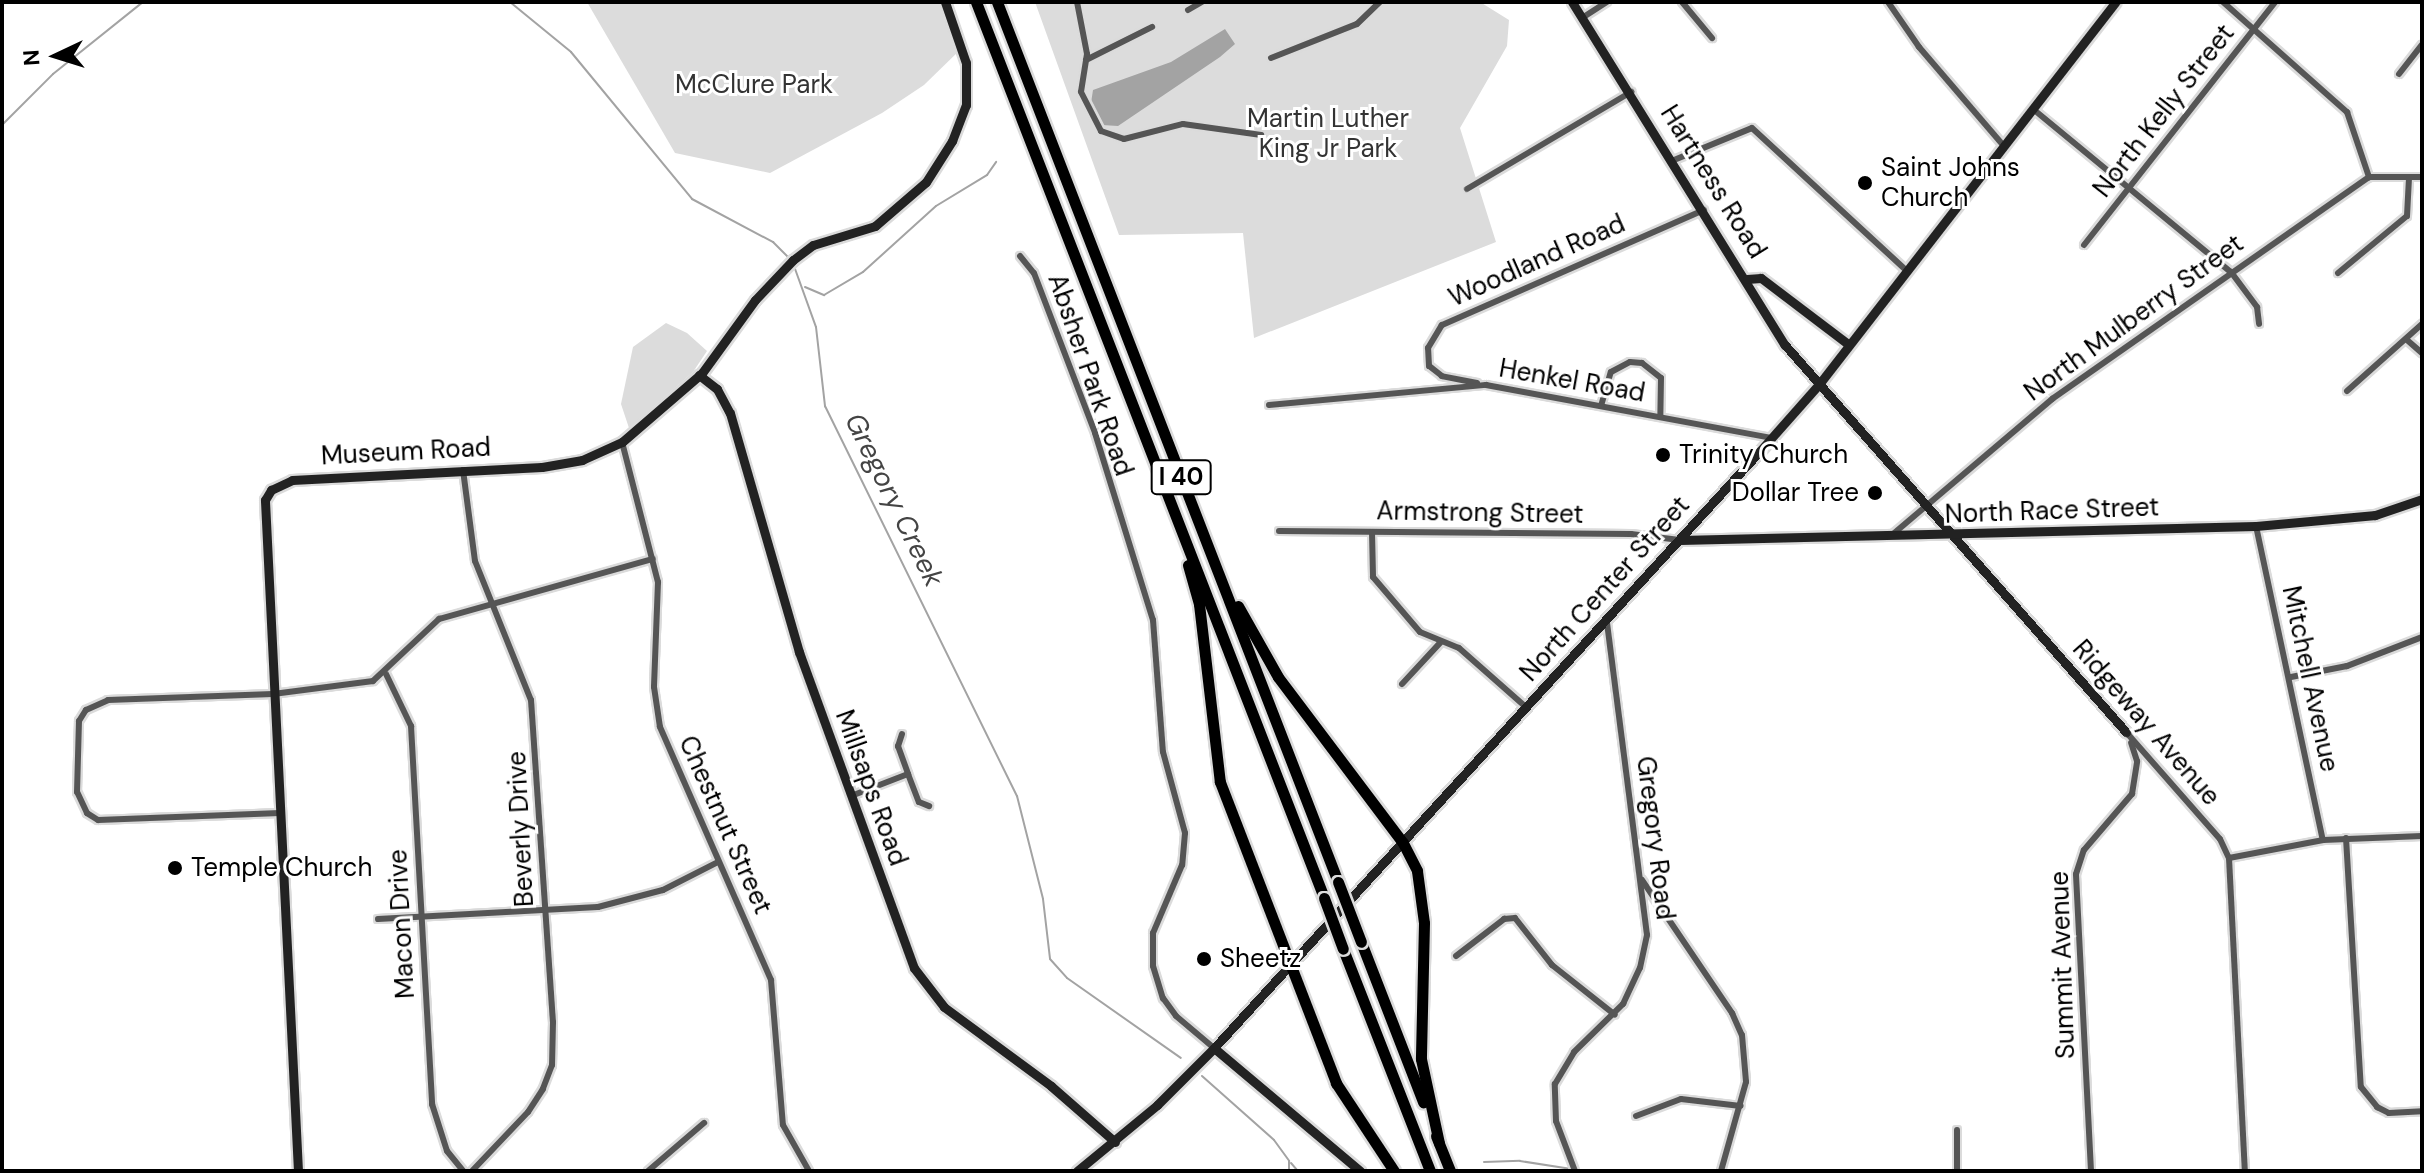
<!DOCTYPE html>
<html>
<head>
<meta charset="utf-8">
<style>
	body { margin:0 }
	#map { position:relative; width:2424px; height:1173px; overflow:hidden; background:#fff; font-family:"DM Sans",sans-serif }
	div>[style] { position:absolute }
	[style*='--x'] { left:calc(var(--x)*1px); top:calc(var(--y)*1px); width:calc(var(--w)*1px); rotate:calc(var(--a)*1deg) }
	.green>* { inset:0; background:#dcdcdc }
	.water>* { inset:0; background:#a3a3a3 }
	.stream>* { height:2px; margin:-1px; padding:0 1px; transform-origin:1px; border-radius:1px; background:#a3a3a3 }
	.roads { filter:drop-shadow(2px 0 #dbdbdb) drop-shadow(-2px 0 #dbdbdb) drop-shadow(0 2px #dbdbdb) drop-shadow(0 -2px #dbdbdb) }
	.street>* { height:6px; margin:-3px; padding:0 3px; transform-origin:3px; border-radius:3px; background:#555 }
	.secondary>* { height:9px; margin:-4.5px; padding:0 4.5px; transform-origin:4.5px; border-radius:4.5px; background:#222 }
	.highway>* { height:11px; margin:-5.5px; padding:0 5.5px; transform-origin:5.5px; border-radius:5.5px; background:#000 }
	.bridges { filter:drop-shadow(2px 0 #dbdbdb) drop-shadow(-2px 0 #dbdbdb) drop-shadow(0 2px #dbdbdb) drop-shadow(0 -2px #dbdbdb) }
	.highway-bridge>* { height:11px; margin:-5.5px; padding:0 5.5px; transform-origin:5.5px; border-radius:5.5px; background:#000 }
	.dots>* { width:22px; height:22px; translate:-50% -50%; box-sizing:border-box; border:4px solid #fff; border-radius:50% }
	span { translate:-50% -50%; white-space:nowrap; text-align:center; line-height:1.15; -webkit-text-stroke:6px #fff; paint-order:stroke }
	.shield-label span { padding:2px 6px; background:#fff; border:2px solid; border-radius:6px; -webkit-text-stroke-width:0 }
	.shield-label { font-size:24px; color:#000; font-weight:700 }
	.park-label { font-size:26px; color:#333 }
	.street-label { font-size:26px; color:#000 }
	.poi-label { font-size:26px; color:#000 }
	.left { translate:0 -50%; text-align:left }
	.right { translate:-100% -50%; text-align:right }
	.water-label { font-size:28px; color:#444; font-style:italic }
	.frame { position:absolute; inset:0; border:4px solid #000; pointer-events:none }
	.north { position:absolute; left:16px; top:16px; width:80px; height:80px; -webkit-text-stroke:6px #fff; paint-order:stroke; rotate:266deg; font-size:22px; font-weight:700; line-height:32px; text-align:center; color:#000 }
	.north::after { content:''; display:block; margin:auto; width:28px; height:36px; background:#000; clip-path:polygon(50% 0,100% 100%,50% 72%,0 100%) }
</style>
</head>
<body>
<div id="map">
	<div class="green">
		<i style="clip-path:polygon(587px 2px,943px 2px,962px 48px,924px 85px,882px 113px,770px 173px,675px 153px)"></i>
		<i style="clip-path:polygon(1035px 2px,1480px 2px,1509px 20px,1507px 46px,1460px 128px,1496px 242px,1254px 338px,1243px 233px,1119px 235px)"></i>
		<i style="clip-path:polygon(666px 323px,687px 333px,707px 351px,693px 372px,629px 428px,621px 404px,633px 347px)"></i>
	</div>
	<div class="water">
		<i style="clip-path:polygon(1225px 29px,1235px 44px,1220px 57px,1118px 126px,1102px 125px,1091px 103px,1093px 90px,1171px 62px)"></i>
	</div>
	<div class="stream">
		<i style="--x:510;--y:2;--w:79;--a:39.3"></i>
		<i style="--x:571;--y:52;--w:190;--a:50.5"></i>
		<i style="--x:692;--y:199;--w:92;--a:28"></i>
		<i style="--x:773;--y:242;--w:21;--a:45"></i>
		<i style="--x:2;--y:125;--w:72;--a:-45"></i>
		<i style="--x:53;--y:74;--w:115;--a:-38.7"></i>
		<i style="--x:794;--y:266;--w:65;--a:70.2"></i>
		<i style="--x:816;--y:327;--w:80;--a:83.5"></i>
		<i style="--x:825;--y:406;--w:435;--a:63.8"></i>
		<i style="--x:1017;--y:796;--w:106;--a:75.8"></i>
		<i style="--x:1043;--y:899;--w:60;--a:83.3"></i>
		<i style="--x:1050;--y:959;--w:25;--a:48"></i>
		<i style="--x:1067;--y:978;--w:139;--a:35.1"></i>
		<i style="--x:805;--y:287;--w:21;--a:23"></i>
		<i style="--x:824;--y:295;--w:45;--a:-30.5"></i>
		<i style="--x:863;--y:272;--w:98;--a:-42.1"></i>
		<i style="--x:936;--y:206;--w:60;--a:-31.3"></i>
		<i style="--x:987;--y:175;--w:16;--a:-55"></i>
		<i style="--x:1202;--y:1076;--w:96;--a:41.6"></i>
		<i style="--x:1274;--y:1140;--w:26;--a:54"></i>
		<i style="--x:1289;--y:1161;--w:10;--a:90"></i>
		<i style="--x:1484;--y:1162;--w:36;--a:-2"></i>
		<i style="--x:1520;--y:1161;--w:52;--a:8.9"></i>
		<i style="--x:1291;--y:1163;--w:11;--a:49"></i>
	</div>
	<div class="roads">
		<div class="street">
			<i style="--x:1077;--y:2;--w:53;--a:79.1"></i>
			<i style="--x:1087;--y:54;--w:38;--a:99"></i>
			<i style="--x:1081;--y:92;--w:44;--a:62.9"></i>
			<i style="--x:1101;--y:131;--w:24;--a:19"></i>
			<i style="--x:1124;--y:139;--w:61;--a:-14.3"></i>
			<i style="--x:1183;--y:124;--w:79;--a:8"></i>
			<i style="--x:1682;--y:2;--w:47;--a:50.2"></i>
			<i style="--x:1888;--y:2;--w:55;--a:55.4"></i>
			<i style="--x:1919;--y:47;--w:129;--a:49.4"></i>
			<i style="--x:2223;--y:2;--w:166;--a:41.6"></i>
			<i style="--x:2347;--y:112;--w:69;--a:71.3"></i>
			<i style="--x:1188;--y:10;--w:16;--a:-30"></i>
			<i style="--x:1582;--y:18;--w:30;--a:-33"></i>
			<i style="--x:1271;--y:58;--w:92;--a:-21.6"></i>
			<i style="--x:1357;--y:24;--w:32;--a:-44"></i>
			<i style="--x:1086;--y:60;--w:74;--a:-26.6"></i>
			<i style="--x:2399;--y:74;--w:37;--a:-52"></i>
			<i style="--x:2033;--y:109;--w:256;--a:39.5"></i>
			<i style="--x:2231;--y:272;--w:44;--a:53.4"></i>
			<i style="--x:2257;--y:307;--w:17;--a:83"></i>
			<i style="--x:1674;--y:160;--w:84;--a:-22.3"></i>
			<i style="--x:1752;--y:128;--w:209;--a:42.7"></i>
			<i style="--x:1467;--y:189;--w:191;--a:-30.6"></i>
			<i style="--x:2084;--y:245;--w:309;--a:-51.8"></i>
			<i style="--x:1020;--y:256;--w:22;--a:51"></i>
			<i style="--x:1034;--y:273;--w:171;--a:69.1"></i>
			<i style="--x:1095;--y:433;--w:196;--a:72.8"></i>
			<i style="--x:1153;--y:620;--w:132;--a:85.7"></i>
			<i style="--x:1163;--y:752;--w:84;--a:74.8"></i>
			<i style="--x:1185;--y:833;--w:32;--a:95"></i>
			<i style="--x:1182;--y:865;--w:74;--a:113.1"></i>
			<i style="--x:1153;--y:933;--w:33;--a:90"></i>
			<i style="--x:1153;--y:966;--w:34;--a:73"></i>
			<i style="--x:1163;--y:998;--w:22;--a:54"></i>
			<i style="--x:1176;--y:1016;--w:50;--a:40.1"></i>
			<i style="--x:2338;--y:273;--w:89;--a:-39.6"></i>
			<i style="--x:2407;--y:216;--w:39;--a:-87"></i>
			<i style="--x:2407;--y:340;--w:20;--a:41"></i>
			<i style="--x:1477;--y:383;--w:36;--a:-169"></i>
			<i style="--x:1442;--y:376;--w:16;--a:-142"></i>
			<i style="--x:1429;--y:366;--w:18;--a:-93"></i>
			<i style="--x:1428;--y:348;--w:27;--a:-59"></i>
			<i style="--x:1442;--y:325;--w:286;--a:-23.7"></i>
			<i style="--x:2347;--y:391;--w:101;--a:-41.8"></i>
			<i style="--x:1269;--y:405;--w:218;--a:-5.3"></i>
			<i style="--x:1486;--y:385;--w:290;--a:10.5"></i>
			<i style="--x:1601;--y:406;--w:35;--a:-74"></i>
			<i style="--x:1611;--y:372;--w:21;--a:-28"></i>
			<i style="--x:1630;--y:362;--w:12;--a:5"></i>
			<i style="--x:1642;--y:363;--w:24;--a:38"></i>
			<i style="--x:1661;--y:378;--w:39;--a:91"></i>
			<i style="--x:622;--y:442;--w:145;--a:75.6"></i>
			<i style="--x:658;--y:582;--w:105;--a:92.2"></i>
			<i style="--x:654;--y:687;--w:40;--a:81.5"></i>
			<i style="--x:660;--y:727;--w:276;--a:66.3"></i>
			<i style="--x:771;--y:980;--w:145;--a:85.3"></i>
			<i style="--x:783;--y:1125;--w:53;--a:60.5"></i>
			<i style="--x:463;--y:470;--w:92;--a:82.5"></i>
			<i style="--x:475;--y:561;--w:150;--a:68.1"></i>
			<i style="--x:531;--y:700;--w:323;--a:86.1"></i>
			<i style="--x:553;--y:1022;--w:43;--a:91.3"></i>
			<i style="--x:552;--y:1065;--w:26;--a:111"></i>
			<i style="--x:543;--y:1089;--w:27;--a:123"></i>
			<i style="--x:528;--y:1112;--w:81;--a:133.5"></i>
			<i style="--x:2256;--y:526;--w:321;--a:78"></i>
			<i style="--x:1279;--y:531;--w:352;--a:0.5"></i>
			<i style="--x:1631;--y:534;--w:49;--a:7"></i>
			<i style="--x:1372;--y:532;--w:45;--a:88.7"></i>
			<i style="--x:1373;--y:577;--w:72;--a:49.5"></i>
			<i style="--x:1420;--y:632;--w:42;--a:22.3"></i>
			<i style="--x:1459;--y:648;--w:91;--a:41.4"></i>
			<i style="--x:1893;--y:534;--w:209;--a:-40.3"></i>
			<i style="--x:2052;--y:399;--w:387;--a:-35"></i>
			<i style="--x:2369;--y:177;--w:53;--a:0"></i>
			<i style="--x:386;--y:674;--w:58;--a:64.3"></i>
			<i style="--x:411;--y:726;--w:379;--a:86.8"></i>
			<i style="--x:432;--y:1104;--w:49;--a:72.3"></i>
			<i style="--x:447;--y:1151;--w:26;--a:51"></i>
			<i style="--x:2291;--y:677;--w:57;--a:-11.1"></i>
			<i style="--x:2347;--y:666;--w:80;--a:-21.1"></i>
			<i style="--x:1402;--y:684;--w:56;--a:-47.2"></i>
			<i style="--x:2126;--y:732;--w:142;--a:48.7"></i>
			<i style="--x:2220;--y:839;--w:21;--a:65"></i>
			<i style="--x:2229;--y:858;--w:313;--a:87.1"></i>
			<i style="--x:902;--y:734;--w:13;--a:108"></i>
			<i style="--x:898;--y:746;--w:30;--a:70"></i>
			<i style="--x:908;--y:774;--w:30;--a:69"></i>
			<i style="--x:919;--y:802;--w:11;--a:22"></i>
			<i style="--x:851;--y:796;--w:61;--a:-21.1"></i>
			<i style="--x:280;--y:813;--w:182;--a:177.8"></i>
			<i style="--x:98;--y:820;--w:13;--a:-148"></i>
			<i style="--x:87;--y:813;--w:23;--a:-115"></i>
			<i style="--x:77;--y:792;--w:71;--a:-88.4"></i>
			<i style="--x:79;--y:721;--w:13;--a:-58"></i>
			<i style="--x:86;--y:710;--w:24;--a:-24"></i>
			<i style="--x:108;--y:700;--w:165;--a:-2.1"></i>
			<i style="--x:273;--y:694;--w:101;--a:-7.4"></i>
			<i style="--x:373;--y:681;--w:91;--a:-43.2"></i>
			<i style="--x:439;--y:619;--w:222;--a:-15.7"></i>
			<i style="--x:2346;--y:838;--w:249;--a:86.6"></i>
			<i style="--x:2361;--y:1087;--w:26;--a:51"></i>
			<i style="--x:2377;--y:1107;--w:13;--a:27"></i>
			<i style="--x:2389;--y:1113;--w:33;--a:-3"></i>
			<i style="--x:2229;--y:858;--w:96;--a:-10.8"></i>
			<i style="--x:2323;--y:840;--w:99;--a:-2.3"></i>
			<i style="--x:1642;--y:880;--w:161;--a:55.9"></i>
			<i style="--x:1732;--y:1013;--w:24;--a:66"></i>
			<i style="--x:1742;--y:1035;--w:47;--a:85.1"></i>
			<i style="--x:1746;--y:1082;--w:92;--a:105.7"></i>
			<i style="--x:378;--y:919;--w:220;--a:-3.1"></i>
			<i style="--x:598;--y:907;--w:67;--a:-14.7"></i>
			<i style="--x:663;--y:890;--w:62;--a:-27"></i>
			<i style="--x:1456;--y:956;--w:61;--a:-37.6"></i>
			<i style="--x:1504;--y:919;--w:11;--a:-5"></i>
			<i style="--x:1515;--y:918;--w:60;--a:51.8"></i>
			<i style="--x:1552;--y:965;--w:80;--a:38.4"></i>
			<i style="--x:1636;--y:1116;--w:48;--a:-20.7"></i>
			<i style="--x:1681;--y:1099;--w:60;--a:6.7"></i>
			<i style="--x:1957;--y:1130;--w:41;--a:90"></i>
			<i style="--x:648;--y:1171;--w:74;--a:-40.6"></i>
			<i style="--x:1575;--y:1171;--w:53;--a:-110.8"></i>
			<i style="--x:1556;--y:1121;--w:37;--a:-92"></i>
			<i style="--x:1555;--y:1084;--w:37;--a:-59"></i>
			<i style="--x:1574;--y:1052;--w:69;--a:-44.4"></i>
			<i style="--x:1623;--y:1004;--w:40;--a:-65"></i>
			<i style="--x:1640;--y:968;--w:34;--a:-78"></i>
			<i style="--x:1647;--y:935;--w:317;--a:-97.3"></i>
			<i style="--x:2091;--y:1171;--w:297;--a:-92.9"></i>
			<i style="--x:2076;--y:874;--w:25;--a:-72"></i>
			<i style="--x:2084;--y:850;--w:74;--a:-49.4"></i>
			<i style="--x:2132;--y:794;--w:33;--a:-81"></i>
			<i style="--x:2137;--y:761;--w:19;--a:-108"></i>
		</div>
		<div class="secondary">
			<i style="--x:1572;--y:2;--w:404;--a:58.2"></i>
			<i style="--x:1785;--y:345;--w:516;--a:48.62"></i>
			<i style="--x:1747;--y:279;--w:14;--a:-4"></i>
			<i style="--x:1761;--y:278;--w:109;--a:37.2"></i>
			<i style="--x:699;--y:375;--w:23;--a:38"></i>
			<i style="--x:717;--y:389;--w:27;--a:62"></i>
			<i style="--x:730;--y:413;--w:249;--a:73.9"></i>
			<i style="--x:799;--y:652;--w:336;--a:70"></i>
			<i style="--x:914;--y:968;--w:49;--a:52.4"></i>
			<i style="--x:944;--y:1007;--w:133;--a:36.4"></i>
			<i style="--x:1051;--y:1086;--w:85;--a:41.2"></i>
			<i style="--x:1680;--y:540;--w:576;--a:-1.39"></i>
			<i style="--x:2256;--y:526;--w:120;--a:-5.3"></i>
			<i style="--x:2375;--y:515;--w:50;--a:-18.8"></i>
			<i style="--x:1214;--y:1048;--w:191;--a:40.1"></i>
			<i style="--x:298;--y:1171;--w:672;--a:-92.82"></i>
			<i style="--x:265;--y:500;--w:12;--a:-59"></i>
			<i style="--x:271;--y:490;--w:23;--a:-25"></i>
			<i style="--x:292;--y:480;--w:250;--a:-3"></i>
			<i style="--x:542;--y:467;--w:41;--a:-9.9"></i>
			<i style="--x:582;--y:460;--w:44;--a:-24.2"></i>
			<i style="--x:622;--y:442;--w:106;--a:-40.8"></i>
			<i style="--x:702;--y:373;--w:90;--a:-54"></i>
			<i style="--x:755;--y:300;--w:55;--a:-46.5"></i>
			<i style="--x:793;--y:260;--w:25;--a:-37"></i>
			<i style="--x:813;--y:245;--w:65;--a:-17"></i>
			<i style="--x:875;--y:226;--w:67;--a:-40.8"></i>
			<i style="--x:926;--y:182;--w:49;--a:-57.6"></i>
			<i style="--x:952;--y:141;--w:39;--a:-69"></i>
			<i style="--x:966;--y:105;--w:42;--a:-90"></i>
			<i style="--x:966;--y:63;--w:65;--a:-109"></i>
			<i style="--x:1077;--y:1171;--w:104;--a:-39.5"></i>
			<i style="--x:1157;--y:1105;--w:81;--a:-45"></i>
			<i style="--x:1214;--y:1048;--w:808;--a:-47.56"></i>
			<i style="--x:1759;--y:452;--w:92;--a:-48.5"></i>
			<i style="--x:1820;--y:383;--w:482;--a:-52.2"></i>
		</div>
		<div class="highway">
			<i style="--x:976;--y:2;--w:961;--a:68.77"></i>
			<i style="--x:997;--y:2;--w:944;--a:68.82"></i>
			<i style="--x:1188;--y:565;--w:41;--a:74.2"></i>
			<i style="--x:1199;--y:604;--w:179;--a:83.3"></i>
			<i style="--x:1220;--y:782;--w:323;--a:68.9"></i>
			<i style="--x:1336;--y:1083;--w:105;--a:56.6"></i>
			<i style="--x:1238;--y:606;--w:81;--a:60.6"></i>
			<i style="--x:1278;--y:677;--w:208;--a:53"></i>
			<i style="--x:1403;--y:843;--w:31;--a:63"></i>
			<i style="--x:1417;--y:871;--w:52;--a:82.3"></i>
			<i style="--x:1424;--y:923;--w:136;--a:91.3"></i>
			<i style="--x:1421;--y:1059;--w:86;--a:77.9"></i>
			<i style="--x:1361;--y:942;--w:172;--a:68.8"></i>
			<i style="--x:1343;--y:949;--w:238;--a:68.6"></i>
			<i style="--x:1436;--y:1136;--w:38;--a:68"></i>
		</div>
	</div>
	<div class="bridges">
		<div class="highway-bridge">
			<i style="--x:1338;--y:882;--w:64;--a:69"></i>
			<i style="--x:1324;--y:898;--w:54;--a:69.6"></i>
		</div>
	</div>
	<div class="dots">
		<i style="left:1865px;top:183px;background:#000"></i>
		<i style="left:1663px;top:455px;background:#000"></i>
		<i style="left:1875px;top:493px;background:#000"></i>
		<i style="left:175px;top:868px;background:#000"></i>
		<i style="left:1204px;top:959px;background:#000"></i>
	</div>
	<div class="shield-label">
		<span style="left:1181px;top:477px">I 40</span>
	</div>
	<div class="park-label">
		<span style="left:754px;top:85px">McClure Park</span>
		<span style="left:1328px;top:134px">Martin Luther<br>King Jr Park</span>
	</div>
	<div class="street-label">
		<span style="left:2164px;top:111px;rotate:-52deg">North Kelly Street</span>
		<span style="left:1713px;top:182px;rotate:58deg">Hartness Road</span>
		<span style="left:1537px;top:261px;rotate:-24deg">Woodland Road</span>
		<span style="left:2134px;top:318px;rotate:-36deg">North Mulberry Street</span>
		<span style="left:1090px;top:375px;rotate:71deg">Absher Park Road</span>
		<span style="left:1572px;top:381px;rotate:10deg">Henkel Road</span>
		<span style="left:406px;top:452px;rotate:-3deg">Museum Road</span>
		<span style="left:2052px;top:511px;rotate:-2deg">North Race Street</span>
		<span style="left:1480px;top:513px;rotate:1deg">Armstrong Street</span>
		<span style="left:1605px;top:589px;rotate:-48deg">North Center Street</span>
		<span style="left:2310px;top:679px;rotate:78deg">Mitchell Avenue</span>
		<span style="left:2146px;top:723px;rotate:49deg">Ridgeway Avenue</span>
		<span style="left:871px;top:788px;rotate:70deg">Millsaps Road</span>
		<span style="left:725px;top:825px;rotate:66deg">Chestnut Street</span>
		<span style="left:521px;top:829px;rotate:-93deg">Beverly Drive</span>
		<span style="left:1655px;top:838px;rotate:83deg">Gregory Road</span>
		<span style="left:402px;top:924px;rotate:-93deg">Macon Drive</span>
		<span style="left:2063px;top:965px;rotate:-92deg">Summit Avenue</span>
	</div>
	<div class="poi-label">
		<span class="left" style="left:1881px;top:183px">Saint Johns<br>Church</span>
		<span class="left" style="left:1679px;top:455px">Trinity Church</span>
		<span class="right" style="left:1859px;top:493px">Dollar Tree</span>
		<span class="left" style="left:191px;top:868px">Temple Church</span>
		<span class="left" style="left:1220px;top:959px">Sheetz</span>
	</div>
	<div class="water-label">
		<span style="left:894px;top:500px;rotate:64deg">Gregory Creek</span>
	</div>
	<div class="frame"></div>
	<div class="north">N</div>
</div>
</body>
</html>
